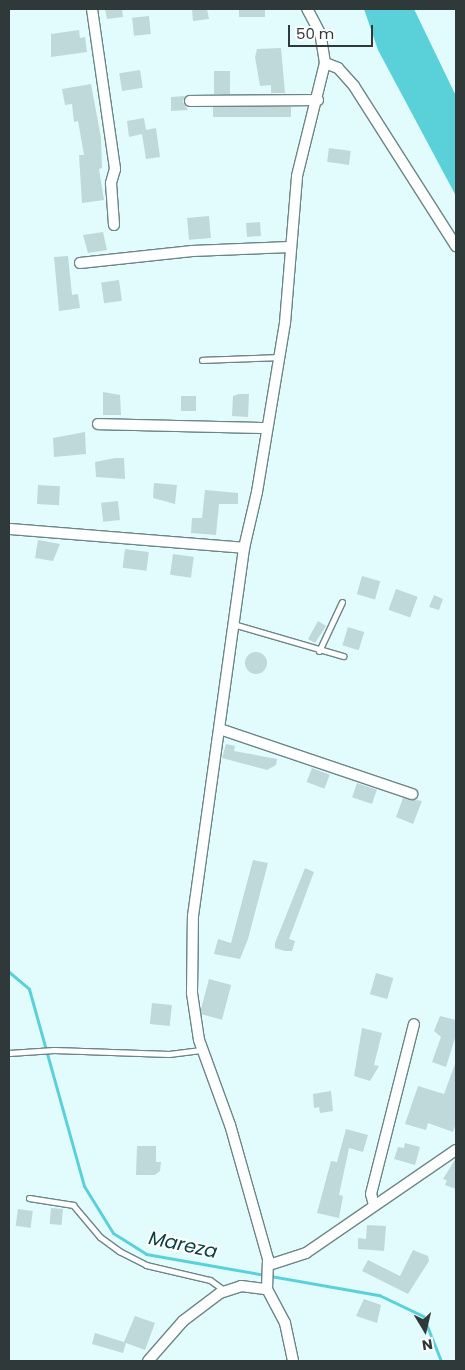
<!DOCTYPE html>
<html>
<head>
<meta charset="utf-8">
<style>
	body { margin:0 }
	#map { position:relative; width:465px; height:1370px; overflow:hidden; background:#e2fcfe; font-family:Poppins,sans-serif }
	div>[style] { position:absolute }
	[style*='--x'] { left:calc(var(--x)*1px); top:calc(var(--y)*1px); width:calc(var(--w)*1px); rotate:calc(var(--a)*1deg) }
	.water>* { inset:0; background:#5ad1d9 }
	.stream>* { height:3px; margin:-1.5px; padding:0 1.5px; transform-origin:1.5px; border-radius:1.5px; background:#5ad1d9 }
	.building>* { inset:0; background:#bfd8da; transform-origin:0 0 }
	.round { border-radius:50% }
	.roads { filter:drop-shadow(1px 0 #6d8586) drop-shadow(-1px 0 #6d8586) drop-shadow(0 1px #6d8586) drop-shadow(0 -1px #6d8586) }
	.service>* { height:5px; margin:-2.5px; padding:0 2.5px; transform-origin:2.5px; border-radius:2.5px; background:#fff }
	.minor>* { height:10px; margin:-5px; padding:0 5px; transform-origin:5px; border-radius:5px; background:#fff }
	span { translate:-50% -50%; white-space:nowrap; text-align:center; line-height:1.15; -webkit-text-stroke:4px #fff; paint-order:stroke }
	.water-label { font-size:19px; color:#094245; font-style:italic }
	.frame { position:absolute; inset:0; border:10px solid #2f393a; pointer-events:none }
	.north { position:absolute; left:400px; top:1305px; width:50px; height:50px; -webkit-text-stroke:4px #fff; paint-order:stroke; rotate:171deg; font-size:14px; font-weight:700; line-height:20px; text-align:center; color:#2f393a }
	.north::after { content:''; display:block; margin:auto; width:18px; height:22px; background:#2f393a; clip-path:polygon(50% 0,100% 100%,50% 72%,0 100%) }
	.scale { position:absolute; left:288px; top:25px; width:85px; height:22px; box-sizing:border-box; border:2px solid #2f393a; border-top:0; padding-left:6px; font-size:15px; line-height:18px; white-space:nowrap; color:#2f393a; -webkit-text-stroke:4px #fff; paint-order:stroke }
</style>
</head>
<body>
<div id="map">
	<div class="water">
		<i style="clip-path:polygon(364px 9px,414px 9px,456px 96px,456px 196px,378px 50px)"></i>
	</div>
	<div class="stream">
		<i style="--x:9;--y:972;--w:26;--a:40"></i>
		<i style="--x:29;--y:989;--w:205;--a:74.4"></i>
		<i style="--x:84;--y:1186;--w:55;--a:58.3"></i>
		<i style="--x:113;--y:1233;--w:39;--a:32"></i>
		<i style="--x:146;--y:1254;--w:237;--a:10"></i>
		<i style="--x:379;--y:1295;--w:49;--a:25.5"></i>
		<i style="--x:423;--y:1316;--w:48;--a:68.2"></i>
	</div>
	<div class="building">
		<i style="clip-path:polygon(105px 9px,122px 9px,123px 17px,107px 19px)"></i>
		<i style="clip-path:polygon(192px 9px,207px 9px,209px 19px,193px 21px)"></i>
		<i style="left:239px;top:9px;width:26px;height:8px"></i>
		<i style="left:149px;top:16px;width:18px;height:17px;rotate:84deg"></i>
		<i style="clip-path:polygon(79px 30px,80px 38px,85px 37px,87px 52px,51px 57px,51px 34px)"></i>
		<i style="clip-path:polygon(281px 48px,285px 93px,271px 93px,271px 85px,260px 86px,255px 57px,257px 49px)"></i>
		<i style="left:140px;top:70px;width:18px;height:21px;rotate:81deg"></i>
		<i style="left:214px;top:71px;width:16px;height:23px"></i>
		<i style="clip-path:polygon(91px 84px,101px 138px,102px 168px,99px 169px,104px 200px,82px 203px,79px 155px,84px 155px,78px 121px,74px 122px,72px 104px,65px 105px,62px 89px)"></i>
		<i style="clip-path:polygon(185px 96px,183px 102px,188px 110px,171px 111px,171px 97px)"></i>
		<i style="left:291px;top:107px;width:10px;height:78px;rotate:90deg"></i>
		<i style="clip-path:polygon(144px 118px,146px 130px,156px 128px,160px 157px,146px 159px,142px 134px,129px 137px,127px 121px)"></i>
		<i style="left:329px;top:148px;width:22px;height:14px;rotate:8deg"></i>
		<i style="left:209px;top:216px;width:22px;height:22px;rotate:85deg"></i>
		<i style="left:260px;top:222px;width:14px;height:14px;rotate:86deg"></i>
		<i style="clip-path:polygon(103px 232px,107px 250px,88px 253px,83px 235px)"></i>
		<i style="clip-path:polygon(68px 256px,72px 295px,78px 294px,80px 308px,59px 311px,54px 257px)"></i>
		<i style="left:119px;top:280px;width:21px;height:18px;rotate:82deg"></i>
		<i style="clip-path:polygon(103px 392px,120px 395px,121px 415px,103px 415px)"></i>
		<i style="clip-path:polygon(239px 394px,249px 394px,248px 417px,232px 416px,233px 396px)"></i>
		<i style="left:181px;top:396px;width:15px;height:15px"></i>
		<i style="clip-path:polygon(85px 432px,86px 454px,54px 457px,53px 438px)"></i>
		<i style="clip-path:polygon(115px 458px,124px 458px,125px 479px,96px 477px,95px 462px)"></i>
		<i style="clip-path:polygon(154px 483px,177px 485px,175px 504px,153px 498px)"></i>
		<i style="left:38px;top:485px;width:22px;height:19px;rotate:3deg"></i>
		<i style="clip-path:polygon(205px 490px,238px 493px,238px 504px,219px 504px,216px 535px,191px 533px,192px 518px,202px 518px)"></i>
		<i style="left:118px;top:501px;width:19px;height:17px;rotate:84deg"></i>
		<i style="clip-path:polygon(38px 540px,60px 544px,53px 561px,35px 558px)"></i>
		<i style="left:125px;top:549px;width:24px;height:19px;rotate:7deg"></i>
		<i style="left:173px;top:554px;width:21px;height:21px;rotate:8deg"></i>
		<i style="left:362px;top:576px;width:19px;height:19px;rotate:16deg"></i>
		<i style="left:396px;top:589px;width:23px;height:22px;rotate:20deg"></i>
		<i style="clip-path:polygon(434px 595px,443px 599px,439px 610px,429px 607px)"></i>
		<i style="clip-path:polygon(318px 621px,326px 626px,315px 643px,308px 639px)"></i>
		<i style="left:348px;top:627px;width:17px;height:19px;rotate:17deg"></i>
		<i class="round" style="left:245px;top:652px;width:22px;height:22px"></i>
		<i style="clip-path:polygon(226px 744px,235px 746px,234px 751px,277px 759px,276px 765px,267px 770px,222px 758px)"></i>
		<i style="left:312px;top:768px;width:19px;height:15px;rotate:21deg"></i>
		<i style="left:357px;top:783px;width:21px;height:15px;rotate:19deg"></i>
		<i style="clip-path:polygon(403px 798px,422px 801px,413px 824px,396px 817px)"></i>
		<i style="clip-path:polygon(253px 860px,268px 863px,248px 939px,240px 959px,214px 954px,218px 939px,231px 943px)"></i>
		<i style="clip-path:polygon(305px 868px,314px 872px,289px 939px,295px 941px,292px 951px,285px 951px,275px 948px,275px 943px)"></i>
		<i style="left:376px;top:973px;width:18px;height:22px;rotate:16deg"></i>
		<i style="left:209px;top:979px;width:23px;height:36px;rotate:15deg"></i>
		<i style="left:152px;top:1003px;width:20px;height:21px;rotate:6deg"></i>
		<i style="clip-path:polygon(440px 1016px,456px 1020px,456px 1035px,446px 1067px,432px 1062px,441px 1037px,434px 1031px)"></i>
		<i style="clip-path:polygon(362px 1028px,382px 1033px,374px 1065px,379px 1066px,370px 1081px,354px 1076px)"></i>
		<i style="clip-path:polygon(455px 1064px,456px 1123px,453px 1132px,428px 1123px,426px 1130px,405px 1124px,418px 1086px,444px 1094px)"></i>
		<i style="clip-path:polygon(331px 1091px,333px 1111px,320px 1113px,319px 1107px,314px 1108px,313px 1094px)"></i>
		<i style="clip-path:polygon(346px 1129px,368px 1135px,363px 1152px,349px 1148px,339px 1195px,343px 1196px,339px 1218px,317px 1213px,331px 1161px,337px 1162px)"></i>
		<i style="clip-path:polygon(405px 1143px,420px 1147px,415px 1165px,394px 1159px,398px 1147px,404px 1148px)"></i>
		<i style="clip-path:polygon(137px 1146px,156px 1146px,156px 1162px,161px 1162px,160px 1171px,155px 1175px,136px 1175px)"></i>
		<i style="clip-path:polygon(456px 1158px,456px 1189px,445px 1185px,447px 1180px,443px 1179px)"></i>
		<i style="left:51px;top:1208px;width:12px;height:16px;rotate:5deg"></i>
		<i style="left:18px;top:1209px;width:15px;height:17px;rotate:8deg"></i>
		<i style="clip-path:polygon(367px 1225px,386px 1226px,384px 1251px,358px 1249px,358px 1238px,366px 1239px)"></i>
		<i style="clip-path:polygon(413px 1250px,428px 1256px,429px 1261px,408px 1294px,362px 1271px,368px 1260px,400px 1276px)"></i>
		<i style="clip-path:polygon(364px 1299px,381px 1305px,377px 1323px,356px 1316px)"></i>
		<i style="clip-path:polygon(135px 1316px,155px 1323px,145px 1350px,126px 1343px,123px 1353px,92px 1344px,95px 1333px,124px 1342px)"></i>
	</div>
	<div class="roads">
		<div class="service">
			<i style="--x:202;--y:360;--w:77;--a:-2.2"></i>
			<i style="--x:233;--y:624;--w:115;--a:16.2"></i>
			<i style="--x:319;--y:651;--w:54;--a:-64.9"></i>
			<i style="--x:9;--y:1053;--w:45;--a:-3.8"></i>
			<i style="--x:54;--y:1050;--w:115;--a:2"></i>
			<i style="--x:169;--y:1054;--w:32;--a:-7"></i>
			<i style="--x:29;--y:1198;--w:45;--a:9"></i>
			<i style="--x:73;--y:1205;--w:42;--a:49.8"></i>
			<i style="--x:100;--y:1237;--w:24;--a:36"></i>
			<i style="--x:119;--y:1251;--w:30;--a:27"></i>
			<i style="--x:146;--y:1265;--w:66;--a:13.2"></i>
			<i style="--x:210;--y:1280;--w:17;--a:36"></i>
		</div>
		<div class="minor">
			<i style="--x:92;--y:9;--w:162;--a:81.8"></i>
			<i style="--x:115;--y:169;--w:15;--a:106"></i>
			<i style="--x:111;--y:183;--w:42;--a:85.9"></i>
			<i style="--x:325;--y:63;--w:14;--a:21"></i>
			<i style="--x:338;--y:68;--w:24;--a:48"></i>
			<i style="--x:354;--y:86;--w:190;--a:57.5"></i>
			<i style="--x:190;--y:101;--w:128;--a:-0.4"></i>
			<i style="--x:80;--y:263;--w:113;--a:-6.1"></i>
			<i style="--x:192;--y:251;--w:98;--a:-2.3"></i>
			<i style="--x:98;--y:424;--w:169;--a:1.4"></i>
			<i style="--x:9;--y:529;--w:236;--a:4.6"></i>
			<i style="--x:220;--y:729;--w:203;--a:18.7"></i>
			<i style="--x:374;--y:1205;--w:11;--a:-105"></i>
			<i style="--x:371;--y:1194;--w:175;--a:-75.8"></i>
			<i style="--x:269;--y:1265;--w:39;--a:-18"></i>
			<i style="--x:306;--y:1253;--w:182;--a:-34.5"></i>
			<i style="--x:267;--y:1289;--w:30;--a:-88"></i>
			<i style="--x:268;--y:1259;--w:139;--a:-105.8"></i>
			<i style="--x:230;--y:1125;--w:90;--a:-110"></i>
			<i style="--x:199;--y:1040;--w:48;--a:-98.5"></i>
			<i style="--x:192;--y:993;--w:77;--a:-89.3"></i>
			<i style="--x:193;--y:916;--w:372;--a:-82.1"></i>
			<i style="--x:244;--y:548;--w:57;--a:-76.9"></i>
			<i style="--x:257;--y:492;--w:171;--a:-80.6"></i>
			<i style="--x:285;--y:323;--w:147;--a:-85.3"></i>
			<i style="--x:297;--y:176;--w:116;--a:-76.1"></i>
			<i style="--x:325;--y:63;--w:30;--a:-99"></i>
			<i style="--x:320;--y:33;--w:27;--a:-118"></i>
			<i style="--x:267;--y:1289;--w:38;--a:62"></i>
			<i style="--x:285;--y:1323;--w:39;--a:78"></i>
			<i style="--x:148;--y:1361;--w:53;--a:-48.8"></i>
			<i style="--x:183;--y:1321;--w:46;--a:-37.1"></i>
			<i style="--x:220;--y:1293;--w:22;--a:-18"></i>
			<i style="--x:241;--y:1286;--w:26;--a:7"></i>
		</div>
	</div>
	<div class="water-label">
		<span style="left:183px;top:1245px;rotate:12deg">Mareza</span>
	</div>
	<div class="frame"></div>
	<div class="north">N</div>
	<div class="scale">50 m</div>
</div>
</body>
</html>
